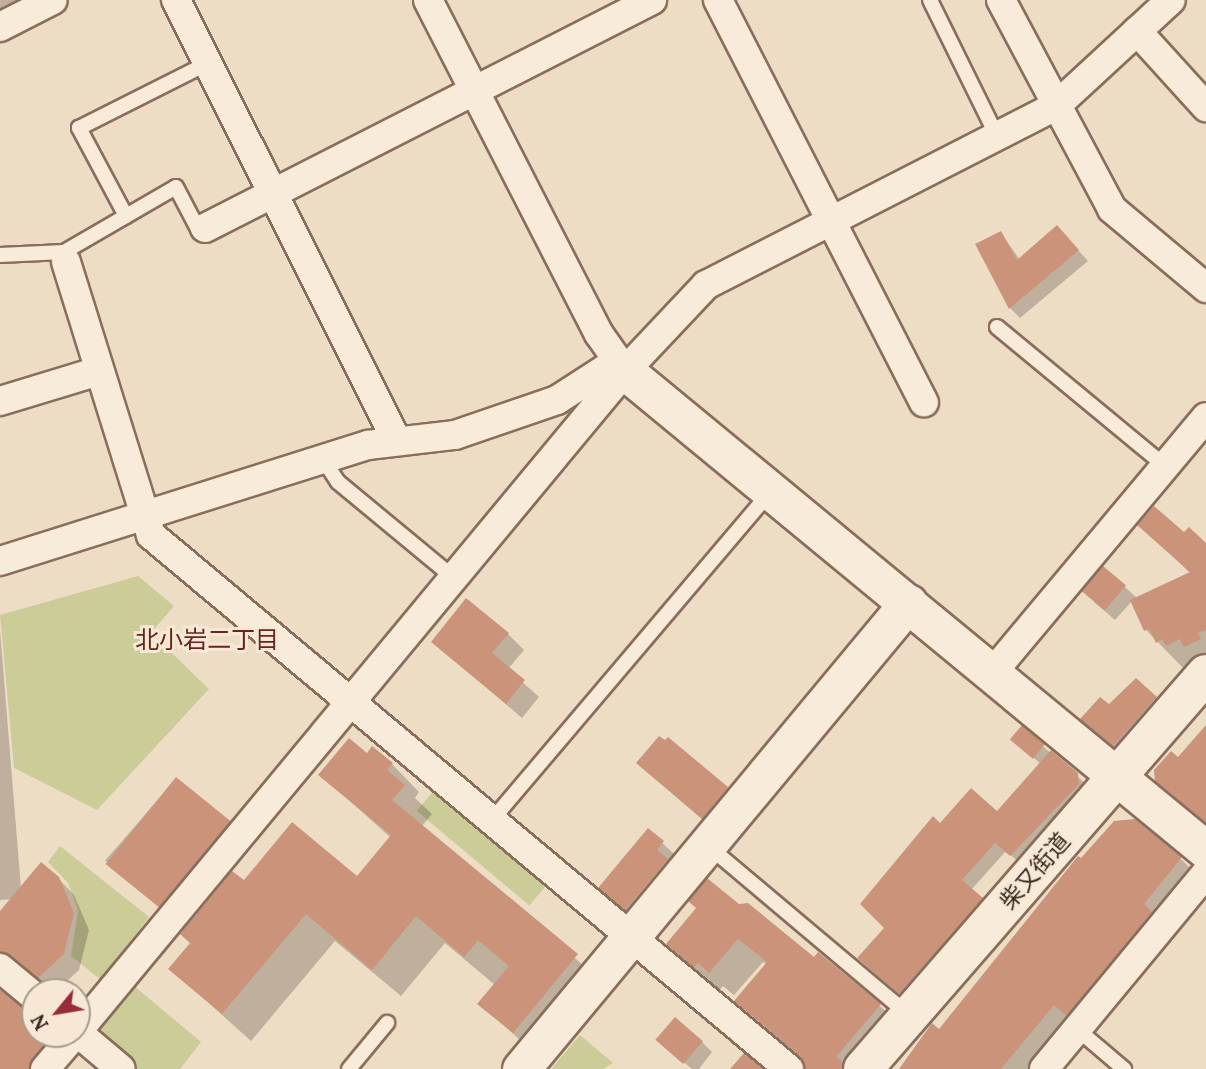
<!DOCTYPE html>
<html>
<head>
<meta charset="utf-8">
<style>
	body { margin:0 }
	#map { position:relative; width:1206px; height:1069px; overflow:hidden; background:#eeddc5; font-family:Lora,"Noto Sans JP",serif }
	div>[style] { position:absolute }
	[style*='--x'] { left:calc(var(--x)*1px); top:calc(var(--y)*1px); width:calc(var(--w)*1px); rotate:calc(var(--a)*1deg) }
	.green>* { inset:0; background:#cc9; transform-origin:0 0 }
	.shadow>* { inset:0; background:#0003; transform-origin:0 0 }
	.building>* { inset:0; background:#cc937b; transform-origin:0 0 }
	.roads { filter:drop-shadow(2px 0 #896e5b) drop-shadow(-2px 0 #896e5b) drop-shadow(0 2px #896e5b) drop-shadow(0 -2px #896e5b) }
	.service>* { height:14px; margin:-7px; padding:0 7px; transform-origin:7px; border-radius:7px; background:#f9ebd9 }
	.minor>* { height:28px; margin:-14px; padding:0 14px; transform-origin:14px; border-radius:14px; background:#f9ebd9 }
	.tertiary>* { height:37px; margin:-18.5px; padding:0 18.5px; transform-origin:18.5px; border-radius:18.5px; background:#f9ebd9 }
	.secondary>* { height:38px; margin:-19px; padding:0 19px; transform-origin:19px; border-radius:19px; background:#f9ebd9 }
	span { translate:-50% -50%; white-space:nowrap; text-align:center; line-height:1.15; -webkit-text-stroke:6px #f6e8d5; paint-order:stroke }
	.street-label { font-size:23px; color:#39291f }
	.neighbourhood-label { font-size:24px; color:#66251e }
	.north { position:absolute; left:21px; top:978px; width:70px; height:70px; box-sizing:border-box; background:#f6e8d5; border:2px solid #aa9c8c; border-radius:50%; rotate:240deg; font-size:19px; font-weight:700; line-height:28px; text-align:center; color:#39291f }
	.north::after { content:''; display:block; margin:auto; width:24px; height:32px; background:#982b39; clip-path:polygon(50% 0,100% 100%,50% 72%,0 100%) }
</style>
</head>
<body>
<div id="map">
	<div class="green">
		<i style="clip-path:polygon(138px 576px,174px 606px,151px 633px,209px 689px,97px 810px,14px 768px,0 615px)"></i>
		<i style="left:436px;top:788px;width:147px;height:30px;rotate:40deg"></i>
		<i style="clip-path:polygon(60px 846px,149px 917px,101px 980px,71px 956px,78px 910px,68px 883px,48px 862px)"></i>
		<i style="clip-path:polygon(133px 985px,201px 1042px,180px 1069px,136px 1069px,94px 1035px)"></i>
		<i style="clip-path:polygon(580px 1035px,613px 1063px,603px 1069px,551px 1069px)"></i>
	</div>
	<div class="shadow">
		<i style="clip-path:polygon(0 0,40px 0,0 22px)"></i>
		<i style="clip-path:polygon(1001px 233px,1020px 260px,1067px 238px,1088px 261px,1020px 318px,1010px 308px,977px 245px)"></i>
		<i style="clip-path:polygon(1140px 525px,1184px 535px,1206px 545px,1206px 676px,1189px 674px,1146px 630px,1132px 601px,1115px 620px,1094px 602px,1104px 568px,1137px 598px,1190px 573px)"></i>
		<i style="clip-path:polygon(0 630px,21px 888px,58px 878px,74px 895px,89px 930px,79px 970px,55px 992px,0 947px,0 914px,13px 899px,0 900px)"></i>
		<i style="clip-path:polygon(508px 634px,524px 650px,508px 669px,539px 697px,522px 718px,433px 642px)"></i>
		<i style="clip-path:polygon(1156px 698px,1164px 706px,1122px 753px,1091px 727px,1109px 707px)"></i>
		<i style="clip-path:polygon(1022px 728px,1087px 785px,1021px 864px,1006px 851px,971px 890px,991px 909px,910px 1002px,869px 968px,941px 826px,997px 814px,1041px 764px,1017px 744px)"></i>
		<i style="clip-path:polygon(1206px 729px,1206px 826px,1157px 780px)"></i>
		<i style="clip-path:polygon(367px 756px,392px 764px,419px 792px,415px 798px,432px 814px,422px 826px,605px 984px,542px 1060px,480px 1004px,495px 985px,445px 943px,401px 996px,335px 941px,251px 1041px,171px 969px,244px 883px,357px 879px,391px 838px,321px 775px)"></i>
		<i style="clip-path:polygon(638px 763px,727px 788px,742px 804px,718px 833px)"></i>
		<i style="left:176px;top:779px;width:91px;height:108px;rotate:41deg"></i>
		<i style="clip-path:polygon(648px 830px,684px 863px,647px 930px,601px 887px)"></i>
		<i style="clip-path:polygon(1181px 859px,1195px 873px,1028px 1069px,901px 1069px)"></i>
		<i style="clip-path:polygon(698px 909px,814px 960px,879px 1005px,904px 1029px,870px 1069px,806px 1069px,803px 1061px,736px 1001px,767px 965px,763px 962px,734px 995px,723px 986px,719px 991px,668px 944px)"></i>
		<i style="clip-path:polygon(0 991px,35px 1018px,35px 1034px,55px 1034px,64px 1042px,43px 1069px,6px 1069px,0 1064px)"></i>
		<i style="clip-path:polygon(702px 1042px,712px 1052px,699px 1069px,692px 1069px,669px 1050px)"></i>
	</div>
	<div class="building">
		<i style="clip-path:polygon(1057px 225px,1079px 250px,1009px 309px,975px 244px,1001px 231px,1017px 260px)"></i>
		<i style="clip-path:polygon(1154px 506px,1184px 532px,1189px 527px,1206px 543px,1206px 630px,1198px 633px,1201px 639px,1184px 647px,1180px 639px,1166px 646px,1162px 639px,1156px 643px,1149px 629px,1144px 631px,1130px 600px,1190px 572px,1137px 525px)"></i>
		<i style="left:1103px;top:566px;width:30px;height:33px;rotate:40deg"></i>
		<i style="clip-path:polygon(466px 598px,509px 633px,492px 653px,525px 680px,506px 704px,431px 642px)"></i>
		<i style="clip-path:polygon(1136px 678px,1157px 697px,1113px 746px,1080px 719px,1100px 697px,1109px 704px)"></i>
		<i style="left:1022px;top:725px;width:30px;height:19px;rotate:40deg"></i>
		<i style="clip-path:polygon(1206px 725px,1206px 823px,1155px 781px,1154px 770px,1171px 751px,1178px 757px)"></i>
		<i style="clip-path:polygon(659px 736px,665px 740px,668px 737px,728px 787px,702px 819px,636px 763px)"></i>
		<i style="clip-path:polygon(349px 738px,367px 753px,372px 746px,393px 763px,387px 770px,405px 785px,392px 800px,578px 954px,513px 1033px,477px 1004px,509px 966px,478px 940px,464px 957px,416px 916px,372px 970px,306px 914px,222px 1014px,168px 969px,190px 943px,180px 934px,232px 871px,244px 880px,292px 822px,357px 876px,391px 835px,318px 775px)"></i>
		<i style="clip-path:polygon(1051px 750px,1078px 773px,1079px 784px,1010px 856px,995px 843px,962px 880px,983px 898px,899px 994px,857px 958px,884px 928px,860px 904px,933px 816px,940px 823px,971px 788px,997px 811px)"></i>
		<i style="left:176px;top:777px;width:70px;height:112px;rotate:39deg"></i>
		<i style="clip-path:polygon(1135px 819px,1182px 857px,1144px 904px,1152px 912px,1067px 1016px,1054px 1005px,1001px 1069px,899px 1069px,932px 1023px,939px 1029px,1078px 856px,1081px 858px,1114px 821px)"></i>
		<i style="clip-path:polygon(648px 828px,664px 841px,657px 850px,668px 859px,625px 910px,598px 888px)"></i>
		<i style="clip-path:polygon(41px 862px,59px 877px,74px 913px,64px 954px,38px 978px,0 952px,0 911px)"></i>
		<i style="clip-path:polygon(707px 878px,739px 904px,748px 903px,814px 957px,818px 952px,881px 1004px,836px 1057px,843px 1062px,842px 1069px,805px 1069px,800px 1056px,734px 1001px,767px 962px,738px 939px,709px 973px,698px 963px,694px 968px,666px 944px,696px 908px,688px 901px)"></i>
		<i style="clip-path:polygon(0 990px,35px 1016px,35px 1034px,47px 1041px,29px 1069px,0 1069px)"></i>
		<i style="left:675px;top:1017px;width:37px;height:30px;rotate:41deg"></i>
		<i style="clip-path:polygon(744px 1053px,763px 1069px,730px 1069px)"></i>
	</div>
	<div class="roads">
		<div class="service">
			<i style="--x:930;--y:0;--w:152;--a:63.8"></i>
			<i style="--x:126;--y:216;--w:100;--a:-118.1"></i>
			<i style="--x:79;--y:128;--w:144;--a:-26.7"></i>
			<i style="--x:0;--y:255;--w:64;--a:-2.7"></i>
			<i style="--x:66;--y:262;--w:10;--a:-101"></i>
			<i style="--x:64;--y:252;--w:129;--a:-30.1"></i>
			<i style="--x:176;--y:187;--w:50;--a:62.4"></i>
			<i style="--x:199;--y:231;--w:5;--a:-22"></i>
			<i style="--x:997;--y:327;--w:218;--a:39.6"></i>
			<i style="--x:323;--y:459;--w:27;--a:57"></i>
			<i style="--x:338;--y:482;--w:151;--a:39.6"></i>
			<i style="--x:492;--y:820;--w:430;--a:-49.7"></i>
			<i style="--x:707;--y:845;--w:263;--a:40.1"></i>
			<i style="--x:1077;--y:1029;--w:62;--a:40.4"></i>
			<i style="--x:349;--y:1069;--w:60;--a:-50.4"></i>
		</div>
		<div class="minor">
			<i style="--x:176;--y:0;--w:493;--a:63.4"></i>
			<i style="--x:428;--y:0;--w:375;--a:62.9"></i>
			<i style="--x:599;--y:334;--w:45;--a:54.9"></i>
			<i style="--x:718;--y:0;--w:452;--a:62.9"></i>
			<i style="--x:1001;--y:0;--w:237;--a:62"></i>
			<i style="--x:1112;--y:209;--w:123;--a:40"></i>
			<i style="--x:0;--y:27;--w:59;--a:-27"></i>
			<i style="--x:1137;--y:31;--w:103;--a:47.8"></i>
			<i style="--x:205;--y:228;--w:502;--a:-27.02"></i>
			<i style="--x:66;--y:262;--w:286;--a:72.7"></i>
			<i style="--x:151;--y:535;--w:832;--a:39.93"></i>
			<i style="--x:0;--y:401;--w:103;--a:-16.9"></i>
			<i style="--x:0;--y:561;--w:386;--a:-17.5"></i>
			<i style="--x:368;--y:445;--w:88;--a:-6.6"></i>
			<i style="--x:455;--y:435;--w:108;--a:-18.9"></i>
			<i style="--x:557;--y:400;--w:70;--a:-32.8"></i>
			<i style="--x:993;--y:672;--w:332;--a:-50.1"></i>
			<i style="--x:0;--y:968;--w:45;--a:39.6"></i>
			<i style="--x:77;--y:1032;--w:859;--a:-50.34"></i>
			<i style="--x:625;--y:371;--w:118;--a:-46.7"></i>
			<i style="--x:706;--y:285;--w:393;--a:-27.1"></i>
			<i style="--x:1056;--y:106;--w:156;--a:-42.7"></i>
			<i style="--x:77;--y:1032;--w:57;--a:40.1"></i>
			<i style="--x:45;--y:1069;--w:46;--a:-49.4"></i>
			<i style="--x:1044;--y:1069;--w:254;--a:-50.4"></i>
		</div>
		<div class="tertiary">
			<i style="--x:625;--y:371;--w:753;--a:39.5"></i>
			<i style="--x:521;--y:1069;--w:606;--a:-50.29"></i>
		</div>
		<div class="secondary">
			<i style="--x:863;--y:1069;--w:523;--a:-49.03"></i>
		</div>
	</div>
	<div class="street-label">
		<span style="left:1035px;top:871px;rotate:-49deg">柴又街道</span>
	</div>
	<div class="neighbourhood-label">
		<span style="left:207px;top:640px">北小岩二丁目</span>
	</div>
	<div class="north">N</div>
</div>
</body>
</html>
